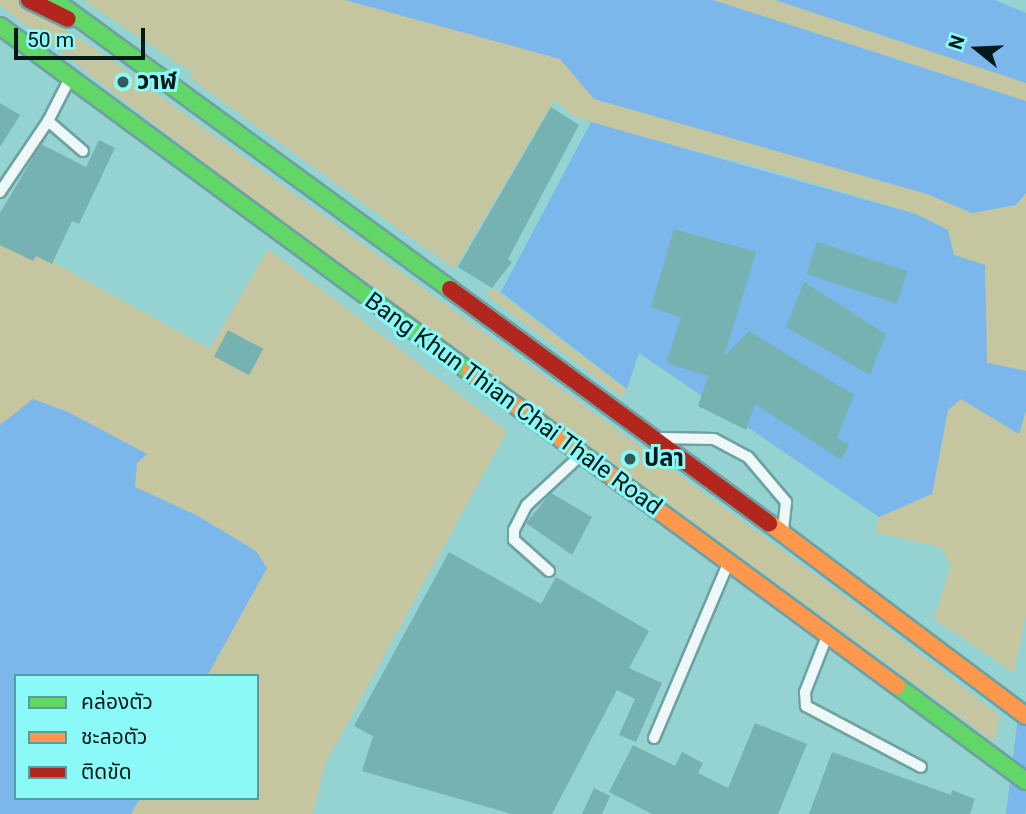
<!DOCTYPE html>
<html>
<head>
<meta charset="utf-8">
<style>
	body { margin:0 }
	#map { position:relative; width:1026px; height:814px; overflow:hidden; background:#95d2d2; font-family:Roboto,"Noto Sans Thai",sans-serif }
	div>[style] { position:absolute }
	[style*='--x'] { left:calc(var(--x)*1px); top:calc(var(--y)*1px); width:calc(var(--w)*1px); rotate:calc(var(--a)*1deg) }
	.green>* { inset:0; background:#c5c59f; transform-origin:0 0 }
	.water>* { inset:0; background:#7bb7eb }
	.canal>* { height:19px; margin:-9.5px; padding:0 9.5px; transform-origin:9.5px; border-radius:9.5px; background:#7bb7eb }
	.building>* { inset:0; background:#77b2b2; transform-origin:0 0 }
	.roads { filter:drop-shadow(2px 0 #6ea2a2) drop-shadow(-2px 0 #6ea2a2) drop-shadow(0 2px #6ea2a2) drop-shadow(0 -2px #6ea2a2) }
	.lane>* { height:10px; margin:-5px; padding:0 5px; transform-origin:5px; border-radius:5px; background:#eff8f8 }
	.fast>* { height:16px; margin:-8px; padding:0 8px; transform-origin:8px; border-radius:8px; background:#63d668 }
	.slow>* { height:16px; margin:-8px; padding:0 8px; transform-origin:8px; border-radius:8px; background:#ff974d }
	.jam>* { height:16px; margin:-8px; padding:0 8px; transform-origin:8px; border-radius:8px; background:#b3261e }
	.dots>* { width:19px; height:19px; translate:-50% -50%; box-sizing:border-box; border:4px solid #8af9f8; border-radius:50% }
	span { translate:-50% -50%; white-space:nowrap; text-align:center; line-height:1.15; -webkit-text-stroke:6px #8af9f8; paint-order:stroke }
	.poi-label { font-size:24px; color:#011818; font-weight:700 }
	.left { translate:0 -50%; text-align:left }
	.street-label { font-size:24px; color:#011818 }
	.legend { position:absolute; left:14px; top:674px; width:245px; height:126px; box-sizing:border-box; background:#8af9f8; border:2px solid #539f9e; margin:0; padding:9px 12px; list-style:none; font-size:21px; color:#011818 }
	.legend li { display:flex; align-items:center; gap:14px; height:35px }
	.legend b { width:35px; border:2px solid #539f9e }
	.north { position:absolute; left:942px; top:14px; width:70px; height:70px; -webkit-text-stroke:5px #8af9f8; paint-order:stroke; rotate:288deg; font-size:19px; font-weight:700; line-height:28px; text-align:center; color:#011818 }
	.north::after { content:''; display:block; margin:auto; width:24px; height:32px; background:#011818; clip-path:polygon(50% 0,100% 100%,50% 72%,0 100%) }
	.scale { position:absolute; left:14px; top:28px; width:131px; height:32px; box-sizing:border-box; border:4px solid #011818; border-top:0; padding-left:9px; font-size:21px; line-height:24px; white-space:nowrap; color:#011818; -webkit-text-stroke:5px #8af9f8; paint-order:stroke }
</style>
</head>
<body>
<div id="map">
	<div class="green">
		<i style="clip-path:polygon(0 0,18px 0,97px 50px,850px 600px,1000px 716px,994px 742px,247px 196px,0 5px)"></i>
		<i style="clip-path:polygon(83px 0,345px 0,561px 59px,594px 99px,927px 194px,972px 213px,1016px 205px,1026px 193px,1026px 371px,987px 363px,985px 265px,954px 255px,916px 214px,761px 167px,610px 129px,570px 114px,555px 99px,454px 269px,190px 78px,194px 74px)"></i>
		<i style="clip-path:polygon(713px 0,775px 0,1026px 83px,1026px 101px)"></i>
		<i style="clip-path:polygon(0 233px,210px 349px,268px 249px,507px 431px,325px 764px,313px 814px,131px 814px,140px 798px,257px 798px,257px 676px,207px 676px,267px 568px,255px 551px,196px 515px,134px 487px,137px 462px,146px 454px,0 425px)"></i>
		<i style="left:492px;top:288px;width:169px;height:9px;rotate:37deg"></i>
		<i style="clip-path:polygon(961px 399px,1019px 434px,1026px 411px,1026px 614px,1014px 673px,934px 619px,951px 565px,940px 547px,875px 532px,879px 517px,932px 494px,948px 410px)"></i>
	</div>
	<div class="water">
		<i style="clip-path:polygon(345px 0,713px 0,1026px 101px,1026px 193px,1016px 205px,972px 213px,927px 194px,594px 99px,560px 59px)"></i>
		<i style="clip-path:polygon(775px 0,995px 0,1026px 13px,1026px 83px)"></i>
		<i style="clip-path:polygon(591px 122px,916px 214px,948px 230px,954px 255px,985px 265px,987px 363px,1026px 371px,1026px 411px,1019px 434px,961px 399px,948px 410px,932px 494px,879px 517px,639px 353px,627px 389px,501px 292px)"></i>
		<i style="clip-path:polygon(33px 399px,68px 412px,147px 454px,137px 463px,135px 487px,196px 515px,256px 551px,267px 568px,207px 676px,16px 676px,16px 798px,140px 798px,131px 814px,0 814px,0 425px)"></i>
	</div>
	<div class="canal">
		<i style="--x:1015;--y:814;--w:91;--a:-83"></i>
	</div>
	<div class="building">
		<i style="clip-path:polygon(0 103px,20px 115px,0 147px)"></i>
		<i style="clip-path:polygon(551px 107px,579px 125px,508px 259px,512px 262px,492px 288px,458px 267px)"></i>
		<i style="clip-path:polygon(99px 140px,115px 148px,79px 224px,72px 221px,52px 264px,36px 256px,33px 261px,0 245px,0 213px,41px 144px,86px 167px)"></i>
		<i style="clip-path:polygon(674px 229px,756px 252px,724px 357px,749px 331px,854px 395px,837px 438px,849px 445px,841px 460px,755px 404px,746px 430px,698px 406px,708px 376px,666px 363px,681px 317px,651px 307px)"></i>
		<i style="left:817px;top:242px;width:95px;height:34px;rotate:18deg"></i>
		<i style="clip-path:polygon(804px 282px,886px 334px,870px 375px,786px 327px)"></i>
		<i style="left:228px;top:330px;width:40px;height:30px;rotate:28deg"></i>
		<i style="clip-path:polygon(551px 493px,592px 517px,572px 555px,526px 523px)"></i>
		<i style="clip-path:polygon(449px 552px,541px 604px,556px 577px,649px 631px,629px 668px,662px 683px,636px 742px,619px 735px,635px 699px,617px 690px,552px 814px,512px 814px,362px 771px,373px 736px,354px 726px)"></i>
		<i style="clip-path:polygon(755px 723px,807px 744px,778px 814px,652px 814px,609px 792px,633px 745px,675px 766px,682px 752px,703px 763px,698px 773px,728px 788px)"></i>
		<i style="clip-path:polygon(832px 752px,951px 795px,952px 790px,975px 799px,970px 814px,809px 814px)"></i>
		<i style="clip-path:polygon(594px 788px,610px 796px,602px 814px,582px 814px)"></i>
	</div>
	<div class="roads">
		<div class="lane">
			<i style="--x:69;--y:80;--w:46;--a:117.1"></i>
			<i style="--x:48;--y:121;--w:46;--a:40.6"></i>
			<i style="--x:0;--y:192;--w:86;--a:-55.9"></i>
			<i style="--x:662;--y:438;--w:52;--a:1.1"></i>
			<i style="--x:714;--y:439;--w:38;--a:28"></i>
			<i style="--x:748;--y:457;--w:59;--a:49.8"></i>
			<i style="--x:786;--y:502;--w:27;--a:96"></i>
			<i style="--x:549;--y:571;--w:47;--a:-138.5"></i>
			<i style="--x:514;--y:540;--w:10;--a:-90"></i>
			<i style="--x:514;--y:530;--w:28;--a:-63"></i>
			<i style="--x:527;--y:505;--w:72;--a:-42.8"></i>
			<i style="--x:827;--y:636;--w:60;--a:111.4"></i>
			<i style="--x:805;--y:692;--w:14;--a:86"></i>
			<i style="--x:806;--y:706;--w:130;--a:27.9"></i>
			<i style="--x:654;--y:738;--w:189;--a:-67"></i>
		</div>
		<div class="fast">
			<i style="--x:54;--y:0;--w:490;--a:36.1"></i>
			<i style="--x:0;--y:26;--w:584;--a:36.36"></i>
			<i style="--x:897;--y:686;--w:160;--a:36.4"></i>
		</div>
		<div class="slow">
			<i style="--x:470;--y:372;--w:530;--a:36.33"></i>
			<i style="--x:769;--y:523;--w:321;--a:36.9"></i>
		</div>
		<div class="jam">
			<i style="--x:29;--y:0;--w:43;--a:26"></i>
			<i style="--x:450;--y:289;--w:396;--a:36.3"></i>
		</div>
	</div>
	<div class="dots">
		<i style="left:123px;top:82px;background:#355959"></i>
		<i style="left:630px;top:459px;background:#355959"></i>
	</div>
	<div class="poi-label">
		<span class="left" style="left:137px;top:82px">วาฬ</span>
		<span class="left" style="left:644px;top:459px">ปลา</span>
	</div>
	<div class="street-label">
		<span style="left:513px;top:404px;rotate:36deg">Bang Khun Thian Chai Thale Road</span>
	</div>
	<ul class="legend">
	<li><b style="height:9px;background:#63d668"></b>คล่องตัว</li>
	<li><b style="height:9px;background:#ff974d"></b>ชะลอตัว</li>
	<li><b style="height:9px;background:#b3261e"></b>ติดขัด</li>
	</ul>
	<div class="north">N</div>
	<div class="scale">50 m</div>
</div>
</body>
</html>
